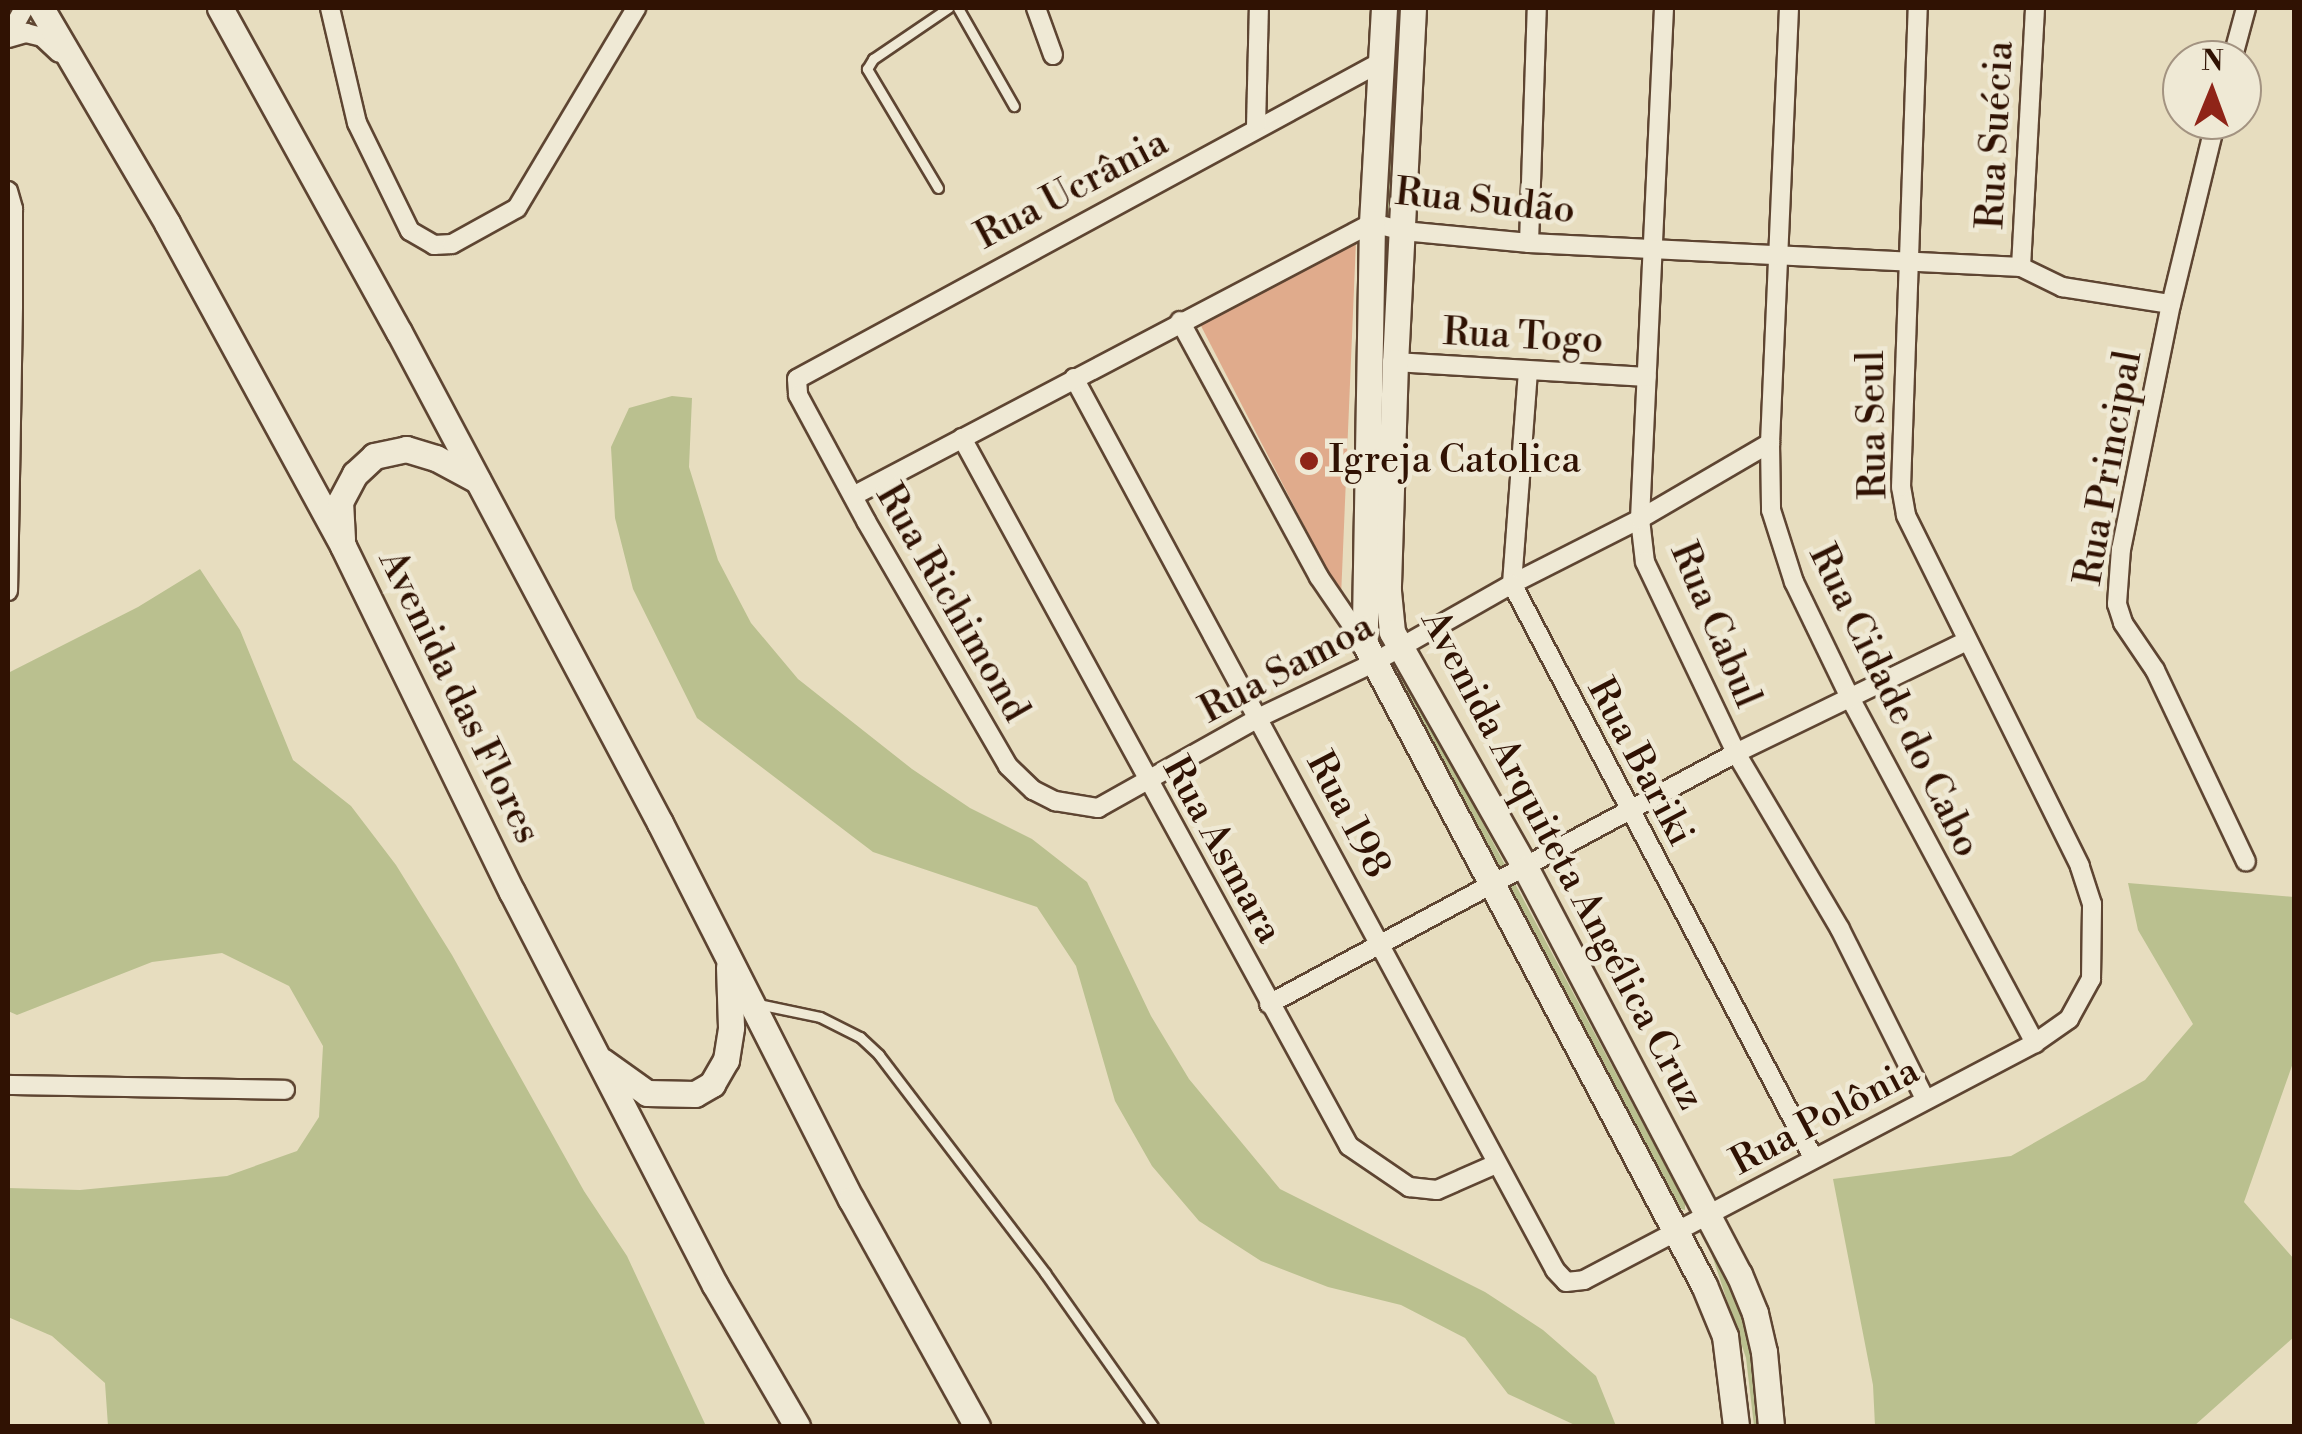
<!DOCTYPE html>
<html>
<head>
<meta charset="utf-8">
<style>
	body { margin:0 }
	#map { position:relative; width:2302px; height:1434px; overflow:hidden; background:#e7ddbf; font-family:"Libre Bodoni",serif }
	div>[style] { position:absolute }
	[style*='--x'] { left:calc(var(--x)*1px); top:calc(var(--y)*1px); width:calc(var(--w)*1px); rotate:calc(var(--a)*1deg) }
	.green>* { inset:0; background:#bac08f }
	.building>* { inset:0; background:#e0ab8c }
	.roads { filter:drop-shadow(2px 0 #5e4532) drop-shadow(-2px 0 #5e4532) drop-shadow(0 2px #5e4532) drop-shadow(0 -2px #5e4532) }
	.lane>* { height:9px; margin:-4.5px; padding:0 4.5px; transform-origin:4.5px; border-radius:4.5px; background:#efe9d5 }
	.street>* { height:18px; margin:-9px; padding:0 9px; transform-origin:9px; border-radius:9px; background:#efe9d5 }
	.secondary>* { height:25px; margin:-12.5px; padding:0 12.5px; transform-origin:12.5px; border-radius:12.5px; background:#efe9d5 }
	.dots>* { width:28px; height:28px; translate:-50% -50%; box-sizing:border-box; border:5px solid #efe9d5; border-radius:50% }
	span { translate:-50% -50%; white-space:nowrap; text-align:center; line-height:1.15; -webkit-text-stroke:9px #efe9d5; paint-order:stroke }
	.street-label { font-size:38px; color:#301203 }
	.poi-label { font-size:38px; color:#301203 }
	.left { translate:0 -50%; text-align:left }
	.frame { position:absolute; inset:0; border:10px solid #301203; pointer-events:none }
	.north { position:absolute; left:2162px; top:40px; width:100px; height:100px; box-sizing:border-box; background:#efe9d5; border:2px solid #a39381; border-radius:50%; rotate:1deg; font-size:28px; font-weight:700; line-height:40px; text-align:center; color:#301203 }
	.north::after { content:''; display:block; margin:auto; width:35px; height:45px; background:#8f2418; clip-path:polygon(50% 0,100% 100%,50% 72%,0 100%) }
</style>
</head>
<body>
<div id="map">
	<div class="green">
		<i style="clip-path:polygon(1388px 8px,1400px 8px,1377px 618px)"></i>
		<i style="clip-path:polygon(672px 396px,692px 398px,689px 467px,718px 560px,751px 623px,798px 679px,912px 769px,970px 808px,1032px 839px,1087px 882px,1151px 1016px,1189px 1079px,1280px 1189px,1485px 1292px,1543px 1330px,1596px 1376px,1616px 1426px,1577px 1426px,1508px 1394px,1465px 1338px,1401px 1305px,1328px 1287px,1261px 1261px,1199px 1221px,1152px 1166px,1115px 1101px,1076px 966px,1037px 907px,873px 852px,697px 718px,633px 589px,615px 518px,611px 447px,629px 408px)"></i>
		<i style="clip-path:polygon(200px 569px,240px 630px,293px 760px,351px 806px,396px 865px,452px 955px,584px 1191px,627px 1256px,706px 1426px,108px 1426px,105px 1383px,52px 1336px,8px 1317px,8px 1188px,80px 1190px,227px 1176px,297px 1151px,319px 1117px,323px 1046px,289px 986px,222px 953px,152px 962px,17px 1015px,8px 1011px,8px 673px,138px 607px)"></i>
		<i style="clip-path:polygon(1399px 677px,1405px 677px,1685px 1203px,1685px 1210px,1677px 1208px,1399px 686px)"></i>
		<i style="clip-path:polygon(2128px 883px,2294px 897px,2294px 1060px,2244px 1202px,2294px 1259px,2294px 1337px,2194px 1426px,1875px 1426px,1873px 1385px,1833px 1179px,2011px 1156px,2145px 1080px,2193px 1024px,2138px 930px)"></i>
		<i style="clip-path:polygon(1706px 1237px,1732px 1278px,1752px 1341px,1764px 1426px,1754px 1426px,1746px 1358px)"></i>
	</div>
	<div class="building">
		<i style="clip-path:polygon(1356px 241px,1341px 597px,1200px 324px)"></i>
	</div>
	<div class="roads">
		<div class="lane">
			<i style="--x:958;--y:8;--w:113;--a:60.3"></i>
			<i style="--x:938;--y:188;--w:139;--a:-120.8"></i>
			<i style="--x:867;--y:69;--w:12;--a:-59"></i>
			<i style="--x:873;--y:59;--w:91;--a:-34.2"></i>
			<i style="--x:758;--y:1004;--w:63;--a:11.8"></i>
			<i style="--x:820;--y:1017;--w:45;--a:26.6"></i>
			<i style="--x:860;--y:1037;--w:26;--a:43"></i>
			<i style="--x:879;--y:1055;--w:274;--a:52.7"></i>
			<i style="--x:1045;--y:1273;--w:187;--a:54.8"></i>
		</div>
		<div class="street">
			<i style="--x:330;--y:8;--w:118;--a:76.8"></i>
			<i style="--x:357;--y:123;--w:120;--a:63.9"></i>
			<i style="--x:410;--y:231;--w:28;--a:30"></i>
			<i style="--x:434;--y:245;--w:18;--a:-3"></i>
			<i style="--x:452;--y:244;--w:74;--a:-29"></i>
			<i style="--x:517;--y:208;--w:233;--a:-59.2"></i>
			<i style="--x:1036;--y:8;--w:50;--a:70.1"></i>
			<i style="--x:1664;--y:8;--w:512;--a:92.69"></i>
			<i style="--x:1640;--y:519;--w:43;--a:83.4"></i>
			<i style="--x:1645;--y:562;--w:212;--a:64.5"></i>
			<i style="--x:1736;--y:753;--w:204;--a:59.4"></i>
			<i style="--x:1840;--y:929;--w:190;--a:63.4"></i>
			<i style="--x:1789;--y:8;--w:435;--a:92.5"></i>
			<i style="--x:1770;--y:443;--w:67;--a:89.1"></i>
			<i style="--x:1771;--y:510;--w:76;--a:72.3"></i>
			<i style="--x:1794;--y:582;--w:127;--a:64.2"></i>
			<i style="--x:1849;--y:696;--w:394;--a:61.8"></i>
			<i style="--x:8;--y:37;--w:33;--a:-61"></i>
			<i style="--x:8;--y:38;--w:19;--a:-16"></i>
			<i style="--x:26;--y:33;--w:16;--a:14"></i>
			<i style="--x:42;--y:37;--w:23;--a:43"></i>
			<i style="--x:2232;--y:60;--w:54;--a:-74.9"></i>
			<i style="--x:1381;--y:62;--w:664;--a:151.51"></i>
			<i style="--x:797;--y:379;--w:16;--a:86"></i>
			<i style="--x:798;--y:395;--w:143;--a:61.6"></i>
			<i style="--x:866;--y:521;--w:283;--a:59.9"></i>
			<i style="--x:1008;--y:766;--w:35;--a:44"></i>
			<i style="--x:1033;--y:790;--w:25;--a:27"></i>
			<i style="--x:1055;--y:801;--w:44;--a:9.2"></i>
			<i style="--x:1098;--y:808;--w:186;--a:-29.3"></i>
			<i style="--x:1260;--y:717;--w:125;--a:-25.5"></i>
			<i style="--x:1373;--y:663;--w:160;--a:-29.6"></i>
			<i style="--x:1512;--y:584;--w:144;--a:-26.9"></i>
			<i style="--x:1640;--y:519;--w:151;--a:-30.3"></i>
			<i style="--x:2216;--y:120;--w:189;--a:103.7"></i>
			<i style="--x:2171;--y:304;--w:250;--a:101.5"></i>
			<i style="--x:2121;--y:549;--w:55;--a:94.2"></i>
			<i style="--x:2117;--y:604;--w:20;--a:72"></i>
			<i style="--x:2123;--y:623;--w:57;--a:55.8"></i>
			<i style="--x:2155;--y:670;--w:212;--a:64.6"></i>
			<i style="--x:1256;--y:127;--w:119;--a:-88.6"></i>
			<i style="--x:8;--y:191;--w:19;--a:74"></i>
			<i style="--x:13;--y:209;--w:98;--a:90"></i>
			<i style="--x:13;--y:307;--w:284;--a:91"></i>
			<i style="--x:1529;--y:243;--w:235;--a:-88.1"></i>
			<i style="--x:2021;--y:267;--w:259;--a:-86.9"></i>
			<i style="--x:1180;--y:321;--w:291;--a:61.5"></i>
			<i style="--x:1319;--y:577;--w:80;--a:55.7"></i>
			<i style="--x:1395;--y:362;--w:252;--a:3.4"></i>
			<i style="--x:1528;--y:371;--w:214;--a:94.3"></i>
			<i style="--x:1512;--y:584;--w:649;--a:62.29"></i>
			<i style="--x:1074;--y:378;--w:1013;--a:61.66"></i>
			<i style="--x:1555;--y:1270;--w:16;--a:47"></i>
			<i style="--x:1566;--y:1282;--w:18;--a:-6"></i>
			<i style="--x:1584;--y:1280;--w:509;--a:-27.72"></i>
			<i style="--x:2035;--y:1043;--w:42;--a:-35.2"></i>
			<i style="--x:2069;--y:1019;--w:46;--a:-61.2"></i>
			<i style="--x:2091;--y:979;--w:75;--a:-89.2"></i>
			<i style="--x:2092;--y:904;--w:40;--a:-108"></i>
			<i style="--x:2080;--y:866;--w:392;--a:-116.4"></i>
			<i style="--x:1906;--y:515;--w:28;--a:-100"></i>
			<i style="--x:1901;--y:487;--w:479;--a:-88"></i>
			<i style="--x:962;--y:438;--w:807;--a:61.34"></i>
			<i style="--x:1349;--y:1146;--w:73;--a:34.3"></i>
			<i style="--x:1409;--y:1187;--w:28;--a:6"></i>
			<i style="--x:1437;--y:1190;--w:64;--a:-23.8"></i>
			<i style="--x:853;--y:496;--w:586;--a:-27.74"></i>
			<i style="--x:1372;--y:223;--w:32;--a:14"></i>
			<i style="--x:1403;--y:231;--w:127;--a:5.4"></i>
			<i style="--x:1529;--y:243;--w:493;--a:2.8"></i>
			<i style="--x:2021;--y:267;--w:46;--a:26"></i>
			<i style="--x:2062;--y:287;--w:110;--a:8.9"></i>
			<i style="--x:1269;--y:1004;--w:530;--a:-28.26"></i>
			<i style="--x:1736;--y:753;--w:257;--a:-25.9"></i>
			<i style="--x:8;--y:1085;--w:277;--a:1"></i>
		</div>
		<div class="secondary">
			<i style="--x:41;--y:8;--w:249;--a:59.6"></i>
			<i style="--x:167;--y:223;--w:368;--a:61.4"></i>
			<i style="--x:343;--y:546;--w:385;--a:64"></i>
			<i style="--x:512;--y:892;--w:442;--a:62.7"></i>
			<i style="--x:715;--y:1285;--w:163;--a:59.8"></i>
			<i style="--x:220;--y:8;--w:370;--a:61.1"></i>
			<i style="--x:399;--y:332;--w:556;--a:62.01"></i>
			<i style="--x:660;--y:823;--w:422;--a:63.1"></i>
			<i style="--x:851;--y:1199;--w:260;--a:61"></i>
			<i style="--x:1384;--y:8;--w:215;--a:93.2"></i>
			<i style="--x:1372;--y:223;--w:421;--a:91"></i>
			<i style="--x:1365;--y:644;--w:725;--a:62.13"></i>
			<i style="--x:1704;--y:1285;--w:55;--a:67.6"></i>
			<i style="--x:1725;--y:1336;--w:91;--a:83"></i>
			<i style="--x:1413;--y:8;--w:354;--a:92.9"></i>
			<i style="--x:1395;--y:362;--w:229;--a:91.8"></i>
			<i style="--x:1388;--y:591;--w:41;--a:84.4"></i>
			<i style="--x:1392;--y:632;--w:272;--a:60.5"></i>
			<i style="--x:1526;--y:869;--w:458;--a:62.3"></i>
			<i style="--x:1739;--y:1274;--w:42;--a:67.7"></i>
			<i style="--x:1755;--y:1313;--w:40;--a:77"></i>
			<i style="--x:1764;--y:1352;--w:74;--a:84.6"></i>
			<i style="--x:342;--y:539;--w:37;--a:-93"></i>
			<i style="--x:340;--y:502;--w:32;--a:-62"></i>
			<i style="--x:355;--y:474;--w:26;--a:-43"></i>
			<i style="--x:374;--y:456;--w:33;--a:-12"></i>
			<i style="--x:406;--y:449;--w:31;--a:17"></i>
			<i style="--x:436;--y:458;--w:47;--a:28.2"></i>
			<i style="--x:602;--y:1061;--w:55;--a:35.4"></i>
			<i style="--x:647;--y:1093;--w:48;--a:1.2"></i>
			<i style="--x:695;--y:1094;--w:20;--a:-30"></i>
			<i style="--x:712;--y:1084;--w:28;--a:-60"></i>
			<i style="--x:726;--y:1060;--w:33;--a:-81"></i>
			<i style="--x:731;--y:1027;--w:60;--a:-91.9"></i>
		</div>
	</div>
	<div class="dots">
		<i style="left:1309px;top:461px;background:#8f2418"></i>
	</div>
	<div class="street-label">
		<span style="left:1996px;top:135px;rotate:-87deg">Rua Suécia</span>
		<span style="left:1072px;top:190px;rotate:-28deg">Rua Ucrânia</span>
		<span style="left:1485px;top:202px;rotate:6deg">Rua Sudão</span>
		<span style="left:1523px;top:337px;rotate:3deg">Rua Togo</span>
		<span style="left:1873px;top:425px;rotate:-91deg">Rua Seul</span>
		<span style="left:2109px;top:468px;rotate:-80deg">Rua Principal</span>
		<span style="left:952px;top:603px;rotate:60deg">Rua Richimond</span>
		<span style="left:1715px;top:625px;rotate:67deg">Rua Cabul</span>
		<span style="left:1287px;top:669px;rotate:-28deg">Rua Samoa</span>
		<span style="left:459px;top:697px;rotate:64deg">Avenida das Flores</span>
		<span style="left:1894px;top:701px;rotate:64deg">Rua Cidade do Cabo</span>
		<span style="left:1640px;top:762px;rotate:62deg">Rua Bariki</span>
		<span style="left:1348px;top:815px;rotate:62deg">Rua 198</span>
		<span style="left:1222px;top:850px;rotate:61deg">Rua Asmara</span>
		<span style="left:1562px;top:860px;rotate:62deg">Avenida Arquiteta Angélica Cruz</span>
		<span style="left:1825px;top:1117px;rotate:-28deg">Rua Polônia</span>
	</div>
	<div class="poi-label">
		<span class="left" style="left:1329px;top:461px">Igreja Catolica</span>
	</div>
	<div class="frame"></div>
	<div class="north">N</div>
</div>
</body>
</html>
